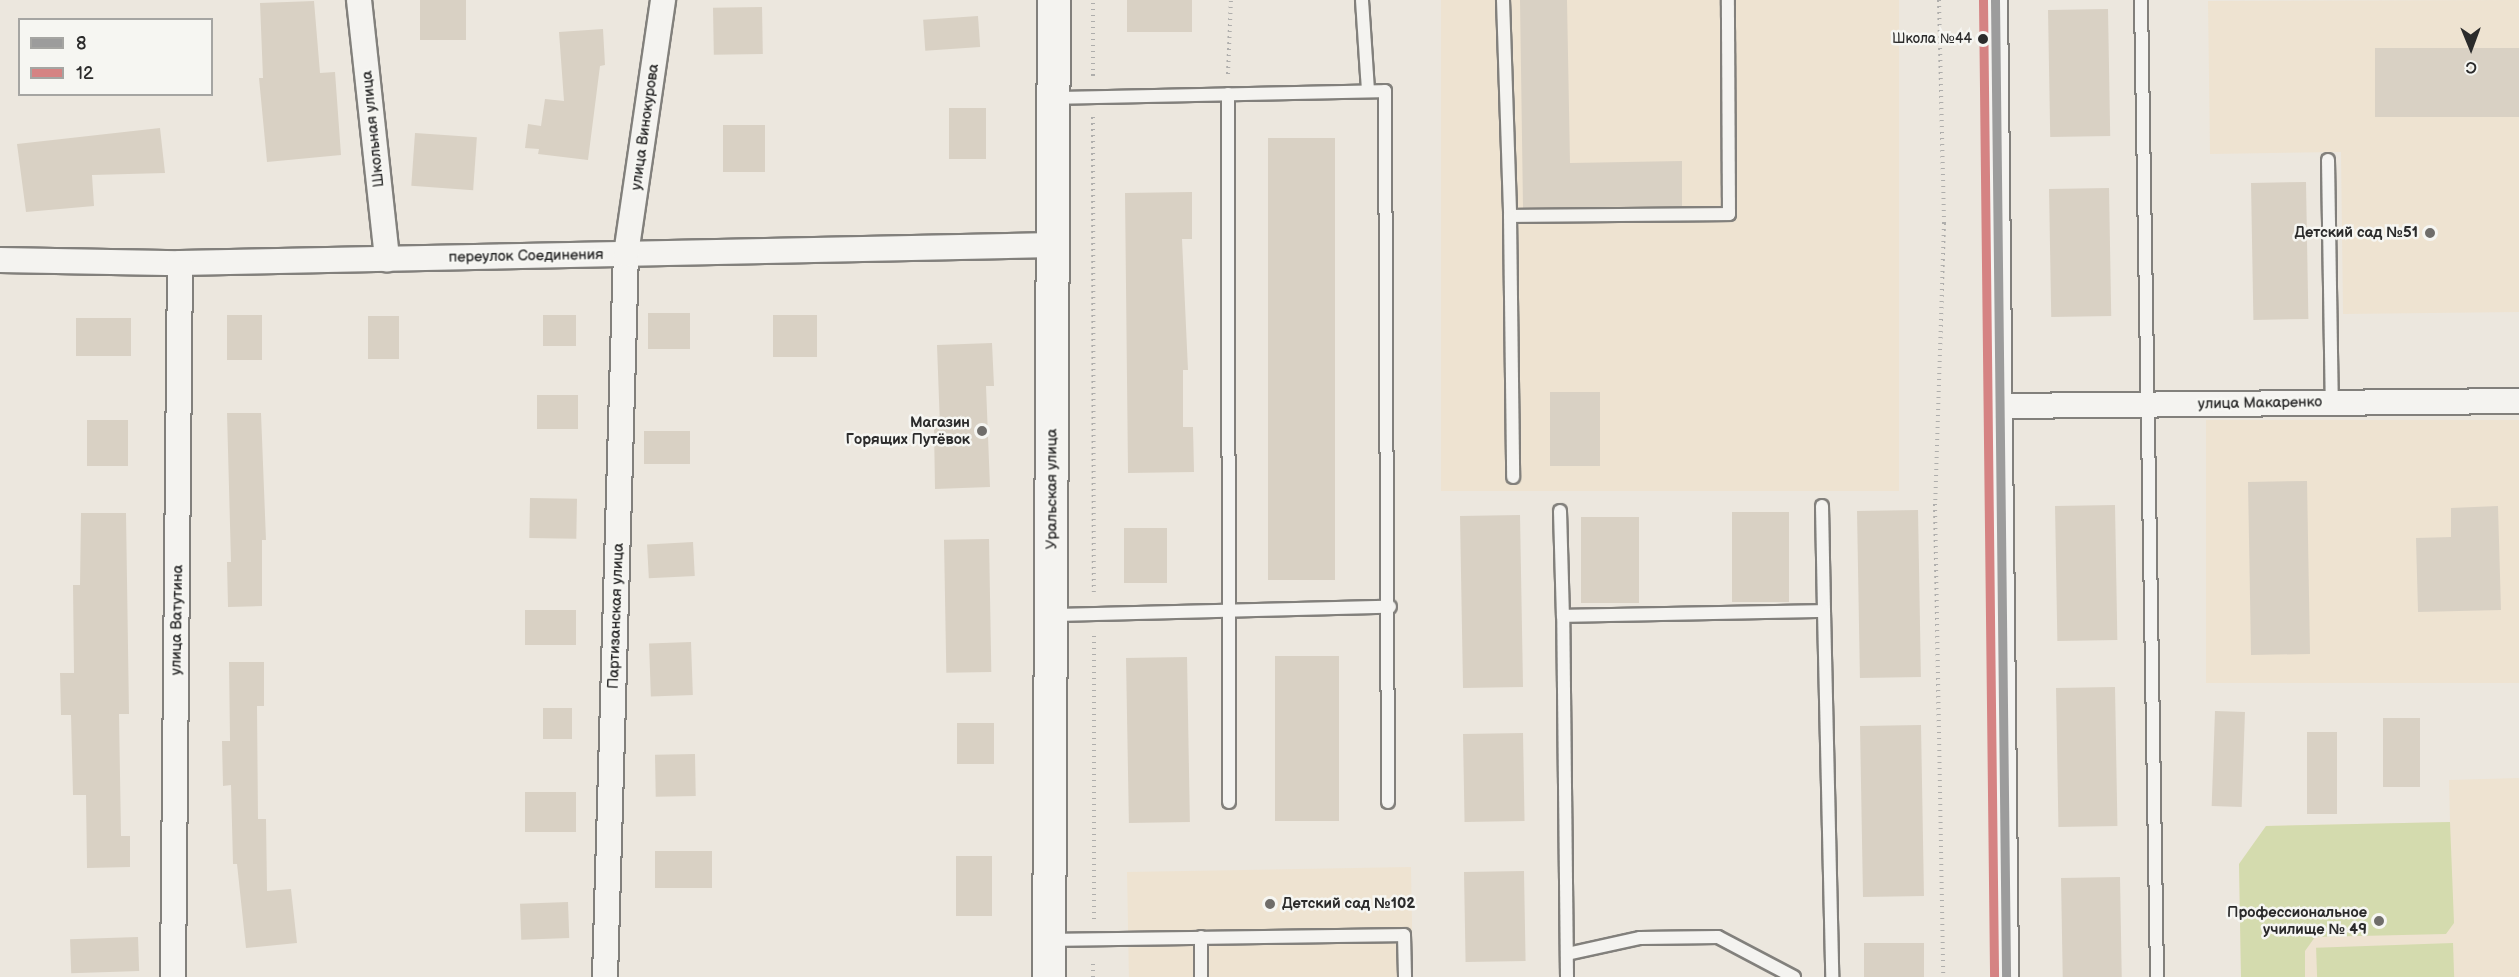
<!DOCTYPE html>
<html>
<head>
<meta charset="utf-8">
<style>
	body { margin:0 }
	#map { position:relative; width:2519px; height:977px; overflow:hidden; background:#ece7de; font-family:"Balsamiq Sans",sans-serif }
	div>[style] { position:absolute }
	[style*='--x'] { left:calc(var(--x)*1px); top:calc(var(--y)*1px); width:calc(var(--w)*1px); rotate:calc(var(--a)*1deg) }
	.built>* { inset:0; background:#eee3d1; transform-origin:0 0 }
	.green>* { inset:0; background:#d4dbae; transform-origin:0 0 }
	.building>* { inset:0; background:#d9d1c4; transform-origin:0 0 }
	.path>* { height:4px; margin-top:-2px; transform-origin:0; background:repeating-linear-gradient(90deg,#afaeac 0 1.5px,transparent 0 6px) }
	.roads { filter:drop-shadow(2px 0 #82807c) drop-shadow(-2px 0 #82807c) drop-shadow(0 2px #82807c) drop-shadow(0 -2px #82807c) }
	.service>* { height:12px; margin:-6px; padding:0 6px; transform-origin:6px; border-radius:6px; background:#f4f3f0 }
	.minor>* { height:24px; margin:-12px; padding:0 12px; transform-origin:12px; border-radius:12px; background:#f4f3f0 }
	.tertiary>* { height:32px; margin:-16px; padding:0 16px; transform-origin:16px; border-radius:16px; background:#f4f3f0 }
	.bus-1>* { height:9px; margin:-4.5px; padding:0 4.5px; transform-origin:4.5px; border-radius:4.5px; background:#9c9c9c }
	.bus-2>* { height:9px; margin:-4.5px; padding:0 4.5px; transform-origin:4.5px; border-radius:4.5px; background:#d58383 }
	.dots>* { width:16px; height:16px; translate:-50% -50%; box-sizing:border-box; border:3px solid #f6f6f2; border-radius:50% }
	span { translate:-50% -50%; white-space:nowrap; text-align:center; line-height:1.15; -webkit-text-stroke:5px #f6f6f2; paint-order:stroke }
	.bus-label { font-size:14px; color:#2b2b2b }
	.right { translate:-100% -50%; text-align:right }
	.street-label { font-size:15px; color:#2b2b2b }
	.poi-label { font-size:15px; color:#2b2b2b; font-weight:700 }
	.left { translate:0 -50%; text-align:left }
	.legend { position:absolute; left:18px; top:18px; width:195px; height:78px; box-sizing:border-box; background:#f6f6f2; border:2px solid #a5a5a2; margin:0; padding:8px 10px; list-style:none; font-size:18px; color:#2b2b2b }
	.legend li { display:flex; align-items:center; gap:12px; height:30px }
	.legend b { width:30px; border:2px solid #a5a5a2 }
	.north { position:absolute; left:2441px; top:18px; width:60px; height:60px; -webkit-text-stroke:4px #f6f6f2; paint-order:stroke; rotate:179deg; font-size:16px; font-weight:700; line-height:24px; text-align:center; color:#2b2b2b }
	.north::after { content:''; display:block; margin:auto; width:21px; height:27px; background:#2b2b2b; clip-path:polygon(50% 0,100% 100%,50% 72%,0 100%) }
</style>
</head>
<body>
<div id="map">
	<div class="built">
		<i style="left:1441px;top:0;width:458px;height:491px"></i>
		<i style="clip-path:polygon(2519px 0,2519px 312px,2343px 314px,2341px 152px,2210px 154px,2208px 1px)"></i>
		<i style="left:2519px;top:420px;width:263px;height:313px;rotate:90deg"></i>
		<i style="clip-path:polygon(2519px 778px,2519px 977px,2241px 977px,2239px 864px,2266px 826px,2450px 822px,2449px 780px)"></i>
		<i style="left:1411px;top:867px;width:110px;height:284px;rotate:89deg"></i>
	</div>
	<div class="green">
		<i style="clip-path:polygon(2450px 822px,2454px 923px,2446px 934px,2315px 937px,2305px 951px,2305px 977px,2241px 977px,2239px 864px,2266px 826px)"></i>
		<i style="left:2453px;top:943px;width:34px;height:137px;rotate:88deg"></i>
	</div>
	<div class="building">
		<i style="left:420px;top:0;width:46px;height:40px"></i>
		<i style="left:1127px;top:0;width:65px;height:32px"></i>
		<i style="clip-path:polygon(1520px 0,1567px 0,1570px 163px,1682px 161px,1682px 206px,1523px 208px)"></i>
		<i style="clip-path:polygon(314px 1px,320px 73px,335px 72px,341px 155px,267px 162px,259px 78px,263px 78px,260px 3px)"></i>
		<i style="left:762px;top:7px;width:47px;height:49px;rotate:89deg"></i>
		<i style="left:2108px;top:9px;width:127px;height:60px;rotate:89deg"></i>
		<i style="left:978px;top:16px;width:31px;height:55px;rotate:86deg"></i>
		<i style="clip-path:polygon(603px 29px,605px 65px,600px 66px,588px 160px,538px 154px,539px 149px,525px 148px,528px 124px,541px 126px,545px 99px,564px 101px,559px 32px)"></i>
		<i style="left:2519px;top:48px;width:69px;height:144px;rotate:90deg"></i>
		<i style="left:949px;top:108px;width:37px;height:51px"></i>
		<i style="left:765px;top:125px;width:47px;height:42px;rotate:90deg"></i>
		<i style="clip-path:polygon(160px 128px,165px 173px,92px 175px,94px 206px,26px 212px,17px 144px)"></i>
		<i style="left:415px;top:133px;width:62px;height:53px;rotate:4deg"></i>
		<i style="left:1268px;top:138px;width:67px;height:442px"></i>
		<i style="left:2306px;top:182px;width:137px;height:55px;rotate:89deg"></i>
		<i style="left:2109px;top:188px;width:128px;height:60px;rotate:89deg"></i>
		<i style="clip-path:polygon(1192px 192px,1192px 239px,1182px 239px,1188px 370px,1183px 370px,1183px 427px,1193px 427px,1194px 472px,1128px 473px,1125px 193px)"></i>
		<i style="left:648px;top:313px;width:42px;height:36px"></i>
		<i style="left:227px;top:315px;width:35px;height:45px"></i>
		<i style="left:576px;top:315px;width:31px;height:33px;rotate:90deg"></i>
		<i style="left:817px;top:315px;width:42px;height:44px;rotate:90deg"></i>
		<i style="left:368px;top:316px;width:31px;height:43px"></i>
		<i style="left:76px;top:318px;width:55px;height:38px"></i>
		<i style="clip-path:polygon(992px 343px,994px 386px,986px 386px,990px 487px,935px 489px,934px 427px,940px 427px,937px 345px)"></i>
		<i style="left:1600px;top:392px;width:74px;height:50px;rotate:90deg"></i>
		<i style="left:537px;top:395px;width:41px;height:34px"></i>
		<i style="clip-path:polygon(227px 413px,261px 413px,266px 540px,262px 540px,262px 606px,228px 607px,227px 562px,231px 562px)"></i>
		<i style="left:128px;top:420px;width:46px;height:41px;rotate:90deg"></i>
		<i style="left:690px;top:431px;width:33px;height:46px;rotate:90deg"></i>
		<i style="left:2307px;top:481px;width:173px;height:59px;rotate:89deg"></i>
		<i style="left:530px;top:498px;width:47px;height:40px;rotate:1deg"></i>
		<i style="left:2115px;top:505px;width:135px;height:60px;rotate:89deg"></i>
		<i style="clip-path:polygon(2498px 506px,2501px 610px,2418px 612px,2416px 538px,2451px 537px,2451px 508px)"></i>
		<i style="left:1918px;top:510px;width:167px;height:61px;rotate:89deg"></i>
		<i style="left:1732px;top:512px;width:57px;height:90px"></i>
		<i style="clip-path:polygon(81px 513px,126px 513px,129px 714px,119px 714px,121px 836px,130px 836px,130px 867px,87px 868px,86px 795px,73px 795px,71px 715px,61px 715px,60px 673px,74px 673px,73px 585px,80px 585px)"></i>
		<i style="left:1520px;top:515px;width:172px;height:60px;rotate:89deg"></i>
		<i style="left:1581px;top:517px;width:58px;height:86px"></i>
		<i style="left:1167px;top:528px;width:55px;height:43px;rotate:90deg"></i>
		<i style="left:989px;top:539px;width:133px;height:45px;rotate:89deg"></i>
		<i style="left:693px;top:542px;width:34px;height:46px;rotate:87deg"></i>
		<i style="left:576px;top:610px;width:35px;height:51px;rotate:90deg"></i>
		<i style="left:691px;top:642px;width:53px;height:42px;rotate:88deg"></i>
		<i style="left:1275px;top:656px;width:64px;height:165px"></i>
		<i style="left:1187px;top:657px;width:165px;height:61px;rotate:89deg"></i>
		<i style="clip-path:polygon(229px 662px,264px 662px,264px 706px,257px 706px,258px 819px,266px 819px,267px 891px,291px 889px,297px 943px,246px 948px,237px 864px,233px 864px,231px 785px,223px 786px,222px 741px,230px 741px)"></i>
		<i style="left:2115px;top:687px;width:139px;height:59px;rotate:89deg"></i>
		<i style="left:543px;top:708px;width:29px;height:31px"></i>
		<i style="left:2215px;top:711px;width:30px;height:95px;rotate:2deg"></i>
		<i style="left:2383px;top:718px;width:37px;height:69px"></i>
		<i style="left:957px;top:723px;width:37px;height:41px"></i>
		<i style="left:1921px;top:725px;width:171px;height:61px;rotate:89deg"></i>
		<i style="left:2307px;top:732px;width:30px;height:82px"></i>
		<i style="left:1523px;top:733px;width:88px;height:60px;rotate:89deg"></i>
		<i style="left:695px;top:754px;width:42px;height:40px;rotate:89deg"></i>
		<i style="left:525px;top:792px;width:51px;height:40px"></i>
		<i style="left:712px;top:851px;width:37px;height:57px;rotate:90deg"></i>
		<i style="left:956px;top:856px;width:36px;height:60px"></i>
		<i style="left:1524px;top:871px;width:90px;height:60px;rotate:89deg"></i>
		<i style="left:2120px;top:877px;width:100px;height:59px;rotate:89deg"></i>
		<i style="left:568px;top:902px;width:36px;height:48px;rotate:88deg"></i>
		<i style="left:138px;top:937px;width:34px;height:68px;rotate:88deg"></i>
		<i style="left:1924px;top:943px;width:34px;height:60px;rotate:90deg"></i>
	</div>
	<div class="path">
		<i style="--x:1939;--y:0;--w:223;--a:88.7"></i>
		<i style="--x:1944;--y:223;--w:281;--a:91.8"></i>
		<i style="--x:1935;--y:504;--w:473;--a:89"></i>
		<i style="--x:1228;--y:74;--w:74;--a:-87.7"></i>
		<i style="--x:1093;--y:76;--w:76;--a:-90"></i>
		<i style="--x:1093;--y:117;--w:475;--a:89.9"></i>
		<i style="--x:1094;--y:636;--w:283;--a:90"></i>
		<i style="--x:1093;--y:977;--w:17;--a:-90"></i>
	</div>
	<div class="roads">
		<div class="service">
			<i style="--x:1362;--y:0;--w:91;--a:86.2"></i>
			<i style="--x:1503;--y:0;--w:216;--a:88.1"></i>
			<i style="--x:1510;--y:216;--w:219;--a:-0.5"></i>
			<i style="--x:1729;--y:214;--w:214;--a:-90.3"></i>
			<i style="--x:2141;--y:0;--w:977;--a:89.06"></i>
			<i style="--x:1228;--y:94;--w:708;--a:89.92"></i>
			<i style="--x:1054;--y:98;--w:331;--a:-1.2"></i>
			<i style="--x:1385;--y:91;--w:711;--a:89.76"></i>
			<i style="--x:2328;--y:160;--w:242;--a:89.1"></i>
			<i style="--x:1510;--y:216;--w:261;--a:89.3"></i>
			<i style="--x:1822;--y:506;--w:105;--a:88.9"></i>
			<i style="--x:1560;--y:511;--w:105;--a:88.4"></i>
			<i style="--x:1052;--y:615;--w:338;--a:-1.4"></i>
			<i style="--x:1201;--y:937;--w:40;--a:90"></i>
			<i style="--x:1051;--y:940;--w:353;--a:-0.8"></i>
			<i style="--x:1404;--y:935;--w:42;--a:88.6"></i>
			<i style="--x:1567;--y:954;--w:75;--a:-12.4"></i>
			<i style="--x:1640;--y:938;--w:78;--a:-0.7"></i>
			<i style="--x:1718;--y:937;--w:86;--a:27.8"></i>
			<i style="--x:1567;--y:977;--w:361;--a:-90.6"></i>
			<i style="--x:1563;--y:616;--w:261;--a:-1.1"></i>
			<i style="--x:1824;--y:611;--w:366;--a:88.7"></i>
		</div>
		<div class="minor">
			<i style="--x:359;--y:0;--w:261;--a:83.8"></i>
			<i style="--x:1995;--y:0;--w:977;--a:89.35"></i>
			<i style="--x:0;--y:260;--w:180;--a:1"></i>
			<i style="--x:180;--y:263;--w:873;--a:-1.18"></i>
			<i style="--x:2001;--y:406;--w:518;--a:-0.55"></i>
			<i style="--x:173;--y:977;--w:714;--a:-89.44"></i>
			<i style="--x:605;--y:977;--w:723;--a:-88.34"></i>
			<i style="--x:626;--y:254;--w:257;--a:-81.7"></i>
		</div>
		<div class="tertiary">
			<i style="--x:1049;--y:977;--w:977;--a:-89.71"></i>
		</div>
	</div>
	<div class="bus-1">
		<i style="--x:1995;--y:0;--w:977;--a:89.35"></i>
	</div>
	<div class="bus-2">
		<i style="--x:1983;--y:0;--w:977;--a:89.35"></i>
	</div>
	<div class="dots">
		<i style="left:1983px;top:39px;background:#2b2b2b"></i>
		<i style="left:2430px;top:233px;background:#6f6d6a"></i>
		<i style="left:982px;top:431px;background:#6f6d6a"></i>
		<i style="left:1270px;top:904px;background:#6f6d6a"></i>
		<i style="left:2379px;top:921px;background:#6f6d6a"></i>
	</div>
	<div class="bus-label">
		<span class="right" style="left:1972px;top:39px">Школа №44</span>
	</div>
	<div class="street-label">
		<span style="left:645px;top:127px;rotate:-82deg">улица Винокурова</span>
		<span style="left:373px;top:129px;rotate:-96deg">Школьная улица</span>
		<span style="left:526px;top:256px;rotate:-1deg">переулок Соединения</span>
		<span style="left:2260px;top:403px;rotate:-1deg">улица Макаренко</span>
		<span style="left:1052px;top:489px;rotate:-90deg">Уральская улица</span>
		<span style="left:616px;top:616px;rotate:-88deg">Партизанская улица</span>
		<span style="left:177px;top:620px;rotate:-89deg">улица Ватутина</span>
	</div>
	<div class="poi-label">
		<span class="right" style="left:2418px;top:233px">Детский сад №51</span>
		<span class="right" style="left:970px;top:431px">Магазин<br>Горящих Путёвок</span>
		<span class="left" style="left:1282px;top:904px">Детский сад №102</span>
		<span class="right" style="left:2367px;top:921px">Профессиональное<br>училище № 49</span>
	</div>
	<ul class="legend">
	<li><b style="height:8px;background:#9c9c9c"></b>8</li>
	<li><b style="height:8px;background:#d58383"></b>12</li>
	</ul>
	<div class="north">С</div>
</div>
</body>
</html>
